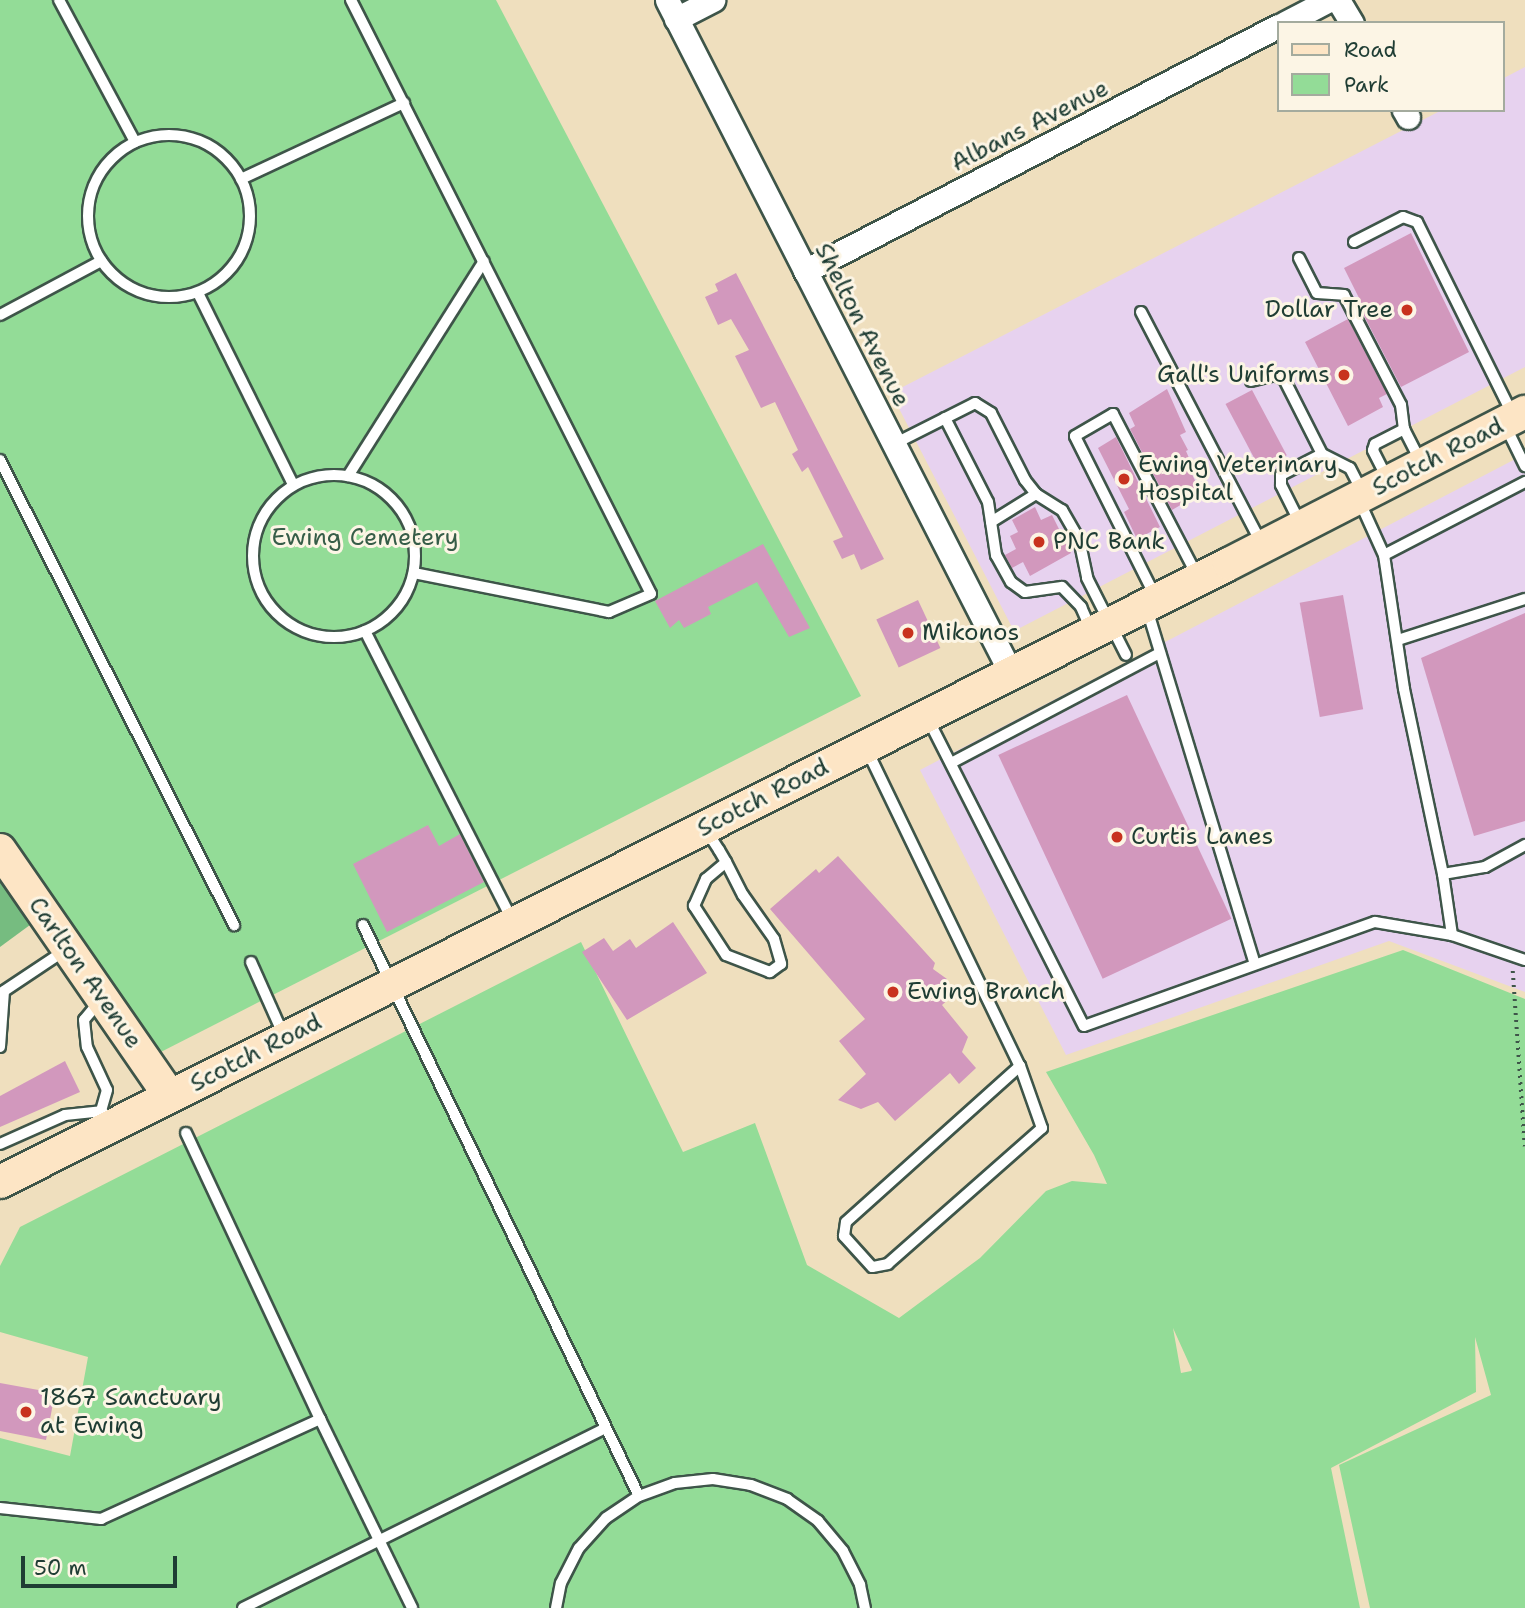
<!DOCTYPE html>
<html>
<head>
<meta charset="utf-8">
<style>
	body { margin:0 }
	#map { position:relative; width:1525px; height:1608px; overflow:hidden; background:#efdfbe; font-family:"Shantell Sans",sans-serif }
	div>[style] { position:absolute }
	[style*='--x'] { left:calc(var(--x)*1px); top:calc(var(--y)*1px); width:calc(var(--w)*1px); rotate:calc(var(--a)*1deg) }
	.built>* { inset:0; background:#e7d2ef }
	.green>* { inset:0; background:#93dc97 }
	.forest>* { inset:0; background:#76bc80 }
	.building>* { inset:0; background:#d298bd; transform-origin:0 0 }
	.path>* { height:3.5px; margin-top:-1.75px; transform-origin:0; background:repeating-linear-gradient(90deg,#3e5549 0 2px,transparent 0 7px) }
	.roads { filter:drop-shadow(2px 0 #3e5549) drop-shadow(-2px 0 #3e5549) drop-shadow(0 2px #3e5549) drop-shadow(0 -2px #3e5549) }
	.lane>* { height:10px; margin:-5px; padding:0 5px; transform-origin:5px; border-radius:5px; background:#fff }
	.lane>.ring { margin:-5px; padding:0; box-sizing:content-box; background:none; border:10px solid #fff; border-radius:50% }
	.street>* { height:23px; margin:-11.5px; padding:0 11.5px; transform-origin:11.5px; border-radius:11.5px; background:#fff }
	.secondary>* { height:32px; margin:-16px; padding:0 16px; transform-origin:16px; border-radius:16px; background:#fde5c5 }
	.dots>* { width:19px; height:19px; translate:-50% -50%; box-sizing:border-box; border:4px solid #fcf5e5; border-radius:50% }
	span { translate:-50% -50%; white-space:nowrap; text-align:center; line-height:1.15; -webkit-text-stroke:6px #fcf5e5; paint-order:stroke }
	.street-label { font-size:24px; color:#1f3d34 }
	.poi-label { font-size:24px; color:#1f3d34 }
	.right { translate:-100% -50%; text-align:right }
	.left { translate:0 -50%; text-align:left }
	.park-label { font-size:24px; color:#365d48 }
	.legend { position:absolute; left:1277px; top:21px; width:228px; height:91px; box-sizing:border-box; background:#fcf5e5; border:2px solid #a4ab9e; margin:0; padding:9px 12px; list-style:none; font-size:21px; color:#1f3d34 }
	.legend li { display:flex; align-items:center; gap:14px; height:35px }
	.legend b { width:35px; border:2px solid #a4ab9e }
	.scale { position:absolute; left:21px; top:1556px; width:156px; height:32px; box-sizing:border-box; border:4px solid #1f3d34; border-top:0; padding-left:9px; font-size:21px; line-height:24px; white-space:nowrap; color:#1f3d34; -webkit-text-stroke:5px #fcf5e5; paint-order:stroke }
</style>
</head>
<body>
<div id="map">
	<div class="built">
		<i style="clip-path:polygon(1525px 67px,1525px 367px,1014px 631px,891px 393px,1442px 110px,1502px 110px,1502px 79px)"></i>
		<i style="clip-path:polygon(1525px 454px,1525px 992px,1389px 941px,1066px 1055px,920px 770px)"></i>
	</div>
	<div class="green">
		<i style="clip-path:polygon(0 0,496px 0,861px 696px,149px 1058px,0 839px)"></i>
		<i style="clip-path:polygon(evenodd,581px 942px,683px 1152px,755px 1123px,807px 1265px,899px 1318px,980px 1258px,1046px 1191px,1072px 1181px,1107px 1184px,1094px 1155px,1046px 1072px,1403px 950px,1525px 999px,1525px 1608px,1370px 1608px,1339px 1465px,1491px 1395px,1475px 1337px,1476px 1392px,1331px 1468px,1360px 1608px,0 1608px,0 1438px,70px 1456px,88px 1357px,0 1332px,0 1266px,20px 1227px,581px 942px,1173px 1328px,1192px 1370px,1191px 1371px,1181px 1373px,1173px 1328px)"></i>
	</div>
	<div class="forest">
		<i style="clip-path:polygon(0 839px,49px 911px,0 947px)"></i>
	</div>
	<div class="building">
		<i style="clip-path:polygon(1411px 233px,1469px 352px,1401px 387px,1362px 312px,1365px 310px,1344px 268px)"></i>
		<i style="clip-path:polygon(736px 273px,884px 559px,861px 570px,854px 554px,842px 559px,833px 541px,843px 537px,808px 467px,802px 472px,792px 454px,798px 450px,775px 402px,761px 408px,735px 356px,749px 350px,731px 319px,718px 325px,705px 297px,718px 291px,715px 284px)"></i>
		<i style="clip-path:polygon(1348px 319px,1387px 394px,1379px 398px,1383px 407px,1348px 426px,1305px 342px)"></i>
		<i style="clip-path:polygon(1167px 389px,1186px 432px,1180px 435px,1188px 450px,1186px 451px,1192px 465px,1188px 466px,1201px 493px,1172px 510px,1130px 429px,1135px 426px,1129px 413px)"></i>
		<i style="left:1252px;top:390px;width:74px;height:30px;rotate:62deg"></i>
		<i style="clip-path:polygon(1116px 437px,1160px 527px,1137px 539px,1124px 512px,1129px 509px,1098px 448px)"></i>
		<i style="clip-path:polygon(1035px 507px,1041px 520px,1052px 515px,1071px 553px,1030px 576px,1023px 562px,1012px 568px,1005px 555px,1016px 549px,1010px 536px,1018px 532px,1012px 520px)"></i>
		<i style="clip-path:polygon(763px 544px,810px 628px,789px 637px,757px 582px,708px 607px,711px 614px,684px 628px,679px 620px,670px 628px,655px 601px)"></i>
		<i style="left:1343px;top:595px;width:116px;height:44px;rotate:80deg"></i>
		<i style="left:918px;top:600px;width:53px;height:46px;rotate:65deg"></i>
		<i style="clip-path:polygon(1525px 613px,1525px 821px,1474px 836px,1421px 658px)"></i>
		<i style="left:1127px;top:695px;width:247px;height:142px;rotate:65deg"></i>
		<i style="clip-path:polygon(428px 825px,439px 846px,460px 834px,484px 882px,387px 932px,353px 864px)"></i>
		<i style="clip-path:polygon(838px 856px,935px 963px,933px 969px,947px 979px,940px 986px,950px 998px,942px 1005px,968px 1037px,962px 1052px,976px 1068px,959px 1084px,950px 1073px,895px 1121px,878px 1102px,861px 1109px,838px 1100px,866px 1074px,839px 1041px,865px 1019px,770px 909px,816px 869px,819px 873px)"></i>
		<i style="clip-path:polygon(673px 922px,707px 973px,627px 1020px,582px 952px,604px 938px,613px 951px,630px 939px,636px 948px)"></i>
		<i style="clip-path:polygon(65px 1061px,80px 1092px,0 1127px,0 1096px)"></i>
		<i style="clip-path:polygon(0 1383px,55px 1393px,46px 1440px,0 1431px)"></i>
	</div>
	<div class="path">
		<i style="--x:1513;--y:971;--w:176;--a:86.1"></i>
	</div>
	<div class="roads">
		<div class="lane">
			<i style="--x:59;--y:0;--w:161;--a:61.8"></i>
			<i style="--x:351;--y:0;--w:665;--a:63.2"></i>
			<i style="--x:651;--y:594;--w:46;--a:156.8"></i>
			<i style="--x:609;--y:612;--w:199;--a:-168.7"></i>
			<i class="ring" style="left:88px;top:135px;width:152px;height:152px"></i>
			<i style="--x:241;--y:179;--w:180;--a:-25"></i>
			<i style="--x:1354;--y:242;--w:55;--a:-27"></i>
			<i style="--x:1403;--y:217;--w:15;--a:20"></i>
			<i style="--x:1417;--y:222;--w:216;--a:63.6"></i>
			<i style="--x:1299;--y:258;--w:39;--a:63"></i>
			<i style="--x:1317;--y:293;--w:27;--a:4"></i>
			<i style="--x:1344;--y:295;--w:124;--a:62.6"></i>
			<i style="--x:1401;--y:405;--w:24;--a:83"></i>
			<i style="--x:198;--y:293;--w:213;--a:63.6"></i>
			<i style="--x:1141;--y:312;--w:262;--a:62.5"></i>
			<i style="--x:0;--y:315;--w:115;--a:-28.1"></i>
			<i style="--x:1251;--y:381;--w:25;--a:-14"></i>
			<i style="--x:1275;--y:375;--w:10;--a:24"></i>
			<i style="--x:1284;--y:379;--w:84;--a:63.1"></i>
			<i style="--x:945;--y:418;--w:94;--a:62.9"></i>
			<i style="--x:988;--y:502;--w:54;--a:81.4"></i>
			<i style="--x:996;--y:555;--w:31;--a:61"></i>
			<i style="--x:1011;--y:582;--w:17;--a:36"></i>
			<i style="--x:1025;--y:592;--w:37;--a:-8"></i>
			<i style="--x:1062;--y:587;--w:28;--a:46"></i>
			<i style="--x:1081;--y:607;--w:24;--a:66"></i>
			<i style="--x:1505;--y:425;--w:46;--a:64"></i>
			<i style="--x:894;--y:444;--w:91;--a:-26.8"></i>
			<i style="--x:975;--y:403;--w:19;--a:32"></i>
			<i style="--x:991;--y:413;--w:75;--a:63.1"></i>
			<i style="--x:1025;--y:480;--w:18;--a:52"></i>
			<i style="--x:1036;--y:494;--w:31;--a:32"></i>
			<i style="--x:1062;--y:510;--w:34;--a:60"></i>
			<i style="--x:1079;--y:539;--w:40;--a:78"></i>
			<i style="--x:1087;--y:578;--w:86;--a:63.1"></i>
			<i style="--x:0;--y:460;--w:521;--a:63.29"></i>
			<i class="ring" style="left:253px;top:475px;width:152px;height:152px"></i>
			<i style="--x:348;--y:476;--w:254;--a:-57.7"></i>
			<i style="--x:1387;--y:478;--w:31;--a:-117"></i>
			<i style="--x:1373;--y:450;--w:6;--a:-72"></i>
			<i style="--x:1375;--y:444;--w:33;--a:-27"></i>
			<i style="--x:1404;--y:429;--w:37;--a:63"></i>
			<i style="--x:1359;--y:500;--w:60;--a:65.6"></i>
			<i style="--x:1384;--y:555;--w:159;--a:-27.4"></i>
			<i style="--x:991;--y:522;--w:53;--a:-31.9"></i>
			<i style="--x:1301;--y:525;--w:45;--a:-116.6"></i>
			<i style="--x:1281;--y:485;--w:10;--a:-90"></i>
			<i style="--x:1281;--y:475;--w:46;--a:-27.1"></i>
			<i style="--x:1322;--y:454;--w:31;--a:27"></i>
			<i style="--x:1350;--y:468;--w:27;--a:63"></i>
			<i style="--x:1384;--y:555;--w:135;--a:81.5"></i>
			<i style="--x:1404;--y:689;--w:189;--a:78.1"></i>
			<i style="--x:1443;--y:874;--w:62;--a:81.6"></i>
			<i style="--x:1452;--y:935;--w:77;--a:18.9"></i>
			<i style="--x:1156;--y:598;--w:181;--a:-116.6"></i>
			<i style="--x:1075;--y:436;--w:44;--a:-30.1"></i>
			<i style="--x:1113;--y:414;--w:184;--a:62.5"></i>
			<i style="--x:1147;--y:609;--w:371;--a:73.1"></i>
			<i style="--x:365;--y:631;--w:326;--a:63"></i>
			<i style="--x:1398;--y:640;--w:133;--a:-17.9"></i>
			<i style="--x:928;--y:719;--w:344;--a:63.1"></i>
			<i style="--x:1084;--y:1026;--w:309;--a:-19.7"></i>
			<i style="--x:1375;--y:922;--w:78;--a:9.6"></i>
			<i style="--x:866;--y:748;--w:353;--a:64.2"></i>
			<i style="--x:1020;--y:1066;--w:66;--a:70.5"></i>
			<i style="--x:1042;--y:1128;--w:205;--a:138.6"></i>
			<i style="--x:888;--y:1264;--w:16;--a:169"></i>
			<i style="--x:872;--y:1267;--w:42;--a:-132.1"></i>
			<i style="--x:844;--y:1236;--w:14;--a:-82"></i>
			<i style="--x:846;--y:1222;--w:234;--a:-41.9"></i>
			<i style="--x:951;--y:763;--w:236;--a:-27.8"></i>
			<i style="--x:706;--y:830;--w:24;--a:57"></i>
			<i style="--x:719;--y:850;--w:14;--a:60"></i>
			<i style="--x:726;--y:862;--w:37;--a:63"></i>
			<i style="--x:743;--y:895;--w:54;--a:54.8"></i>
			<i style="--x:774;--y:939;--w:26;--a:74"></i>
			<i style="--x:781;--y:964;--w:14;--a:144"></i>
			<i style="--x:770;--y:972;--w:47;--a:-158.9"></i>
			<i style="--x:726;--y:955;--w:59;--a:-123.1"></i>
			<i style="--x:694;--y:906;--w:30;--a:-66"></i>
			<i style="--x:706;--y:879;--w:26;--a:-40"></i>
			<i style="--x:1443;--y:874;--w:43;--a:-9.5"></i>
			<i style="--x:1485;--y:867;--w:46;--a:-28.8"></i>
			<i style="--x:363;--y:925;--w:634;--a:64.2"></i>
			<i style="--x:251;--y:962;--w:81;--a:66"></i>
			<i style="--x:99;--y:1002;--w:23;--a:130"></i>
			<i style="--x:84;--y:1020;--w:27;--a:84"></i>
			<i style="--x:87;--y:1047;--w:47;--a:65.1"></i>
			<i style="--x:107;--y:1090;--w:22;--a:106"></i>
			<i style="--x:0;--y:1047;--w:56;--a:-85.9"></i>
			<i style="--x:4;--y:991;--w:76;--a:-33.7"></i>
			<i style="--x:186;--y:1133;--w:316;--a:64.9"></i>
			<i style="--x:320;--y:1419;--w:210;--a:64"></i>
			<i style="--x:0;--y:1144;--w:71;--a:-24"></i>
			<i style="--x:65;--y:1115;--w:36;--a:-6"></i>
			<i style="--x:101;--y:1111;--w:17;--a:40"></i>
			<i style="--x:0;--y:1508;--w:102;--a:6.2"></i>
			<i style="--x:101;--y:1519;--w:241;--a:-24.5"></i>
			<i style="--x:243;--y:1608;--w:404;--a:-26.4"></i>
			<i style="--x:556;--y:1608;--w:25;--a:-79"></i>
			<i style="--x:561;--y:1583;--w:39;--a:-63"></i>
			<i style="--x:579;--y:1548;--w:40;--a:-48"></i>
			<i style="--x:606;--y:1518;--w:40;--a:-34"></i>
			<i style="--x:639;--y:1496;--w:38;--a:-20"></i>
			<i style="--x:675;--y:1483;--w:38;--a:-6"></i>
			<i style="--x:713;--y:1479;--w:38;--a:9"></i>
			<i style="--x:751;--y:1485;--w:39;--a:21"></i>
			<i style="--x:787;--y:1499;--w:38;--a:35"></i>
			<i style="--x:818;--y:1521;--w:39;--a:50"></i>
			<i style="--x:843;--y:1551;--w:38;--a:63"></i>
			<i style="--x:860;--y:1585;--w:24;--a:78"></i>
		</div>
		<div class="street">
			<i style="--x:667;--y:0;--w:756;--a:62.93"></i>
			<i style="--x:1338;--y:0;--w:27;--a:59"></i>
			<i style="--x:676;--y:19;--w:42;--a:-27.2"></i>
			<i style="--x:1285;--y:23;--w:50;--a:-27.6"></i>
			<i style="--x:1404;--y:110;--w:8;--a:60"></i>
			<i style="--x:805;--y:271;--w:533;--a:-27.38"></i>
		</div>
		<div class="secondary">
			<i style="--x:0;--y:850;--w:299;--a:55.4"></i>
			<i style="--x:0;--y:1182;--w:1376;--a:-26.7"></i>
			<i style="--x:1229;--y:564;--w:333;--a:-27.2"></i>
		</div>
	</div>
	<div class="dots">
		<i style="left:1407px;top:310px;background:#c8321e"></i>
		<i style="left:1344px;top:375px;background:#c8321e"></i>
		<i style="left:1124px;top:479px;background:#c8321e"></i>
		<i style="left:1039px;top:542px;background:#c8321e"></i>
		<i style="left:908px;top:633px;background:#c8321e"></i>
		<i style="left:1117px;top:837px;background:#c8321e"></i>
		<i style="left:893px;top:992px;background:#c8321e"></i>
		<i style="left:26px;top:1412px;background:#c8321e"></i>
	</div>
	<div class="street-label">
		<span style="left:1030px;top:126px;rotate:-27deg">Albans Avenue</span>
		<span style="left:862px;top:325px;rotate:63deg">Shelton Avenue</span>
		<span style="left:1438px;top:457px;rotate:-27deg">Scotch Road</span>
		<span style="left:763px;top:798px;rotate:-27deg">Scotch Road</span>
		<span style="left:85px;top:973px;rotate:55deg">Carlton Avenue</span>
		<span style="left:256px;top:1053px;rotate:-27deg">Scotch Road</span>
	</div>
	<div class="poi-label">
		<span class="right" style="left:1393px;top:310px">Dollar Tree</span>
		<span class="right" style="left:1330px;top:375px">Gall's Uniforms</span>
		<span class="left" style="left:1138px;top:479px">Ewing Veterinary<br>Hospital</span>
		<span class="left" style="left:1053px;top:542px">PNC Bank</span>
		<span class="left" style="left:922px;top:633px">Mikonos</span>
		<span class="left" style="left:1131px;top:837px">Curtis Lanes</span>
		<span class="left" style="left:907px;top:992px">Ewing Branch</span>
		<span class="left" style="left:40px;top:1412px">1867 Sanctuary<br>at Ewing</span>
	</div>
	<div class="park-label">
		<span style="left:365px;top:538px">Ewing Cemetery</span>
	</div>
	<ul class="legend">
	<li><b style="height:9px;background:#fde5c5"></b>Road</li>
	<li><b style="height:19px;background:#93dc97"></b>Park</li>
	</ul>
	<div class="scale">50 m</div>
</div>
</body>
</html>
